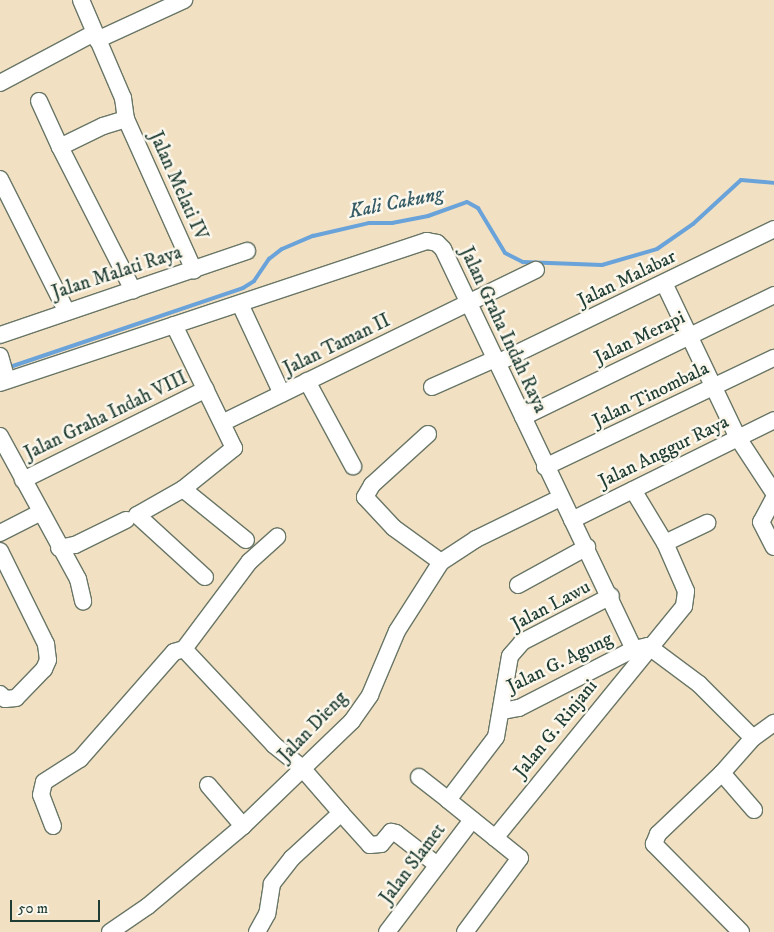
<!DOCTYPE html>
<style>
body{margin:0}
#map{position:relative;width:774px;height:932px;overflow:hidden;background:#f2e0c3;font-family:"IM FELL DW Pica",serif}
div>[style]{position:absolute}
.stream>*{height:4px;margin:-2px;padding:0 2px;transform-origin:2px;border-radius:2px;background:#69a3d9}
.roads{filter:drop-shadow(1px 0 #697666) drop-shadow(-1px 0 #697666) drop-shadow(0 1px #697666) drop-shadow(0 -1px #697666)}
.minor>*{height:16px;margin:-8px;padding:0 8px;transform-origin:8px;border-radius:8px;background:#fff}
span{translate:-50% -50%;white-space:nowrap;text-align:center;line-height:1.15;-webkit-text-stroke:5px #fbf7ec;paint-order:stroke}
.street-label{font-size:19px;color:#1f3d34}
.water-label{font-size:20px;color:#355c66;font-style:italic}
.scale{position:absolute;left:10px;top:900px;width:90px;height:22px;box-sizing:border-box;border:2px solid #1f3d34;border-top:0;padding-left:6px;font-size:15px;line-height:18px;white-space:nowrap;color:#1f3d34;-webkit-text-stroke:4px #fbf7ec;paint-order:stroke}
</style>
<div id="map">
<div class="stream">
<i style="left:7px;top:368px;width:249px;rotate:-18.7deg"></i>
<i style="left:243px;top:288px;width:13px;rotate:-32deg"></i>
<i style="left:254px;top:281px;width:27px;rotate:-56deg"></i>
<i style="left:269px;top:259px;width:16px;rotate:-38deg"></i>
<i style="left:282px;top:249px;width:34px;rotate:-23deg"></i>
<i style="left:313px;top:236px;width:57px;rotate:-13.1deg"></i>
<i style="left:369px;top:223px;width:23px"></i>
<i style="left:392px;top:223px;width:37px;rotate:-11deg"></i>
<i style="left:428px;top:216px;width:41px;rotate:-19.7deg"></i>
<i style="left:467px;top:202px;width:13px;rotate:29deg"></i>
<i style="left:478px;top:208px;width:52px;rotate:59deg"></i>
<i style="left:505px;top:253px;width:20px;rotate:27deg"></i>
<i style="left:523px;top:262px;width:79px;rotate:2.2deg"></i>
<i style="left:602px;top:265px;width:57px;rotate:-16.2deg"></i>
<i style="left:657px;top:249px;width:44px;rotate:-34.8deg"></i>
<i style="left:693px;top:224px;width:65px;rotate:-42.5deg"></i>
<i style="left:741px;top:180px;width:33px;rotate:5deg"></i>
</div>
<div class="roads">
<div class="minor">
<i style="left:81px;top:0;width:107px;rotate:66.8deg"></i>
<i style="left:123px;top:98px;width:21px;rotate:82deg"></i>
<i style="left:126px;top:119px;width:166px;rotate:65.8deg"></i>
<i style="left:97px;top:40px;width:96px;rotate:-24.7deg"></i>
<i style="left:0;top:83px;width:106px;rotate:-28deg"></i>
<i style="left:39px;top:101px;width:51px;rotate:65.5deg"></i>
<i style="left:126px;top:119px;width:24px;rotate:163deg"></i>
<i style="left:103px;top:126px;width:48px;rotate:154deg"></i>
<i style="left:60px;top:147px;width:161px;rotate:63deg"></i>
<i style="left:0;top:179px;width:147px;rotate:63.3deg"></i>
<i style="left:664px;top:283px;width:172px;rotate:64.5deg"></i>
<i style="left:738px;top:438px;width:66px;rotate:56.8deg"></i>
<i style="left:240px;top:304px;width:99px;rotate:65deg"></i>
<i style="left:174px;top:325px;width:137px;rotate:64deg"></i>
<i style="left:234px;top:448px;width:65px;rotate:141.2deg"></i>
<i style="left:183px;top:489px;width:53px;rotate:150.5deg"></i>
<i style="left:137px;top:515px;width:92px;rotate:42.4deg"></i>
<i style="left:0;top:335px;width:261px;rotate:-18.8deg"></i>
<i style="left:0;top:356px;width:25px;rotate:74deg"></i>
<i style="left:497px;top:363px;width:308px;rotate:-25.8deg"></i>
<i style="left:307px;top:381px;width:97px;rotate:61.6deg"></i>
<i style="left:0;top:383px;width:450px;rotate:-18.4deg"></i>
<i style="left:427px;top:241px;width:10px;rotate:11deg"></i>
<i style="left:437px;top:243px;width:8px;rotate:45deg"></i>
<i style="left:443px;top:249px;width:443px;rotate:64.5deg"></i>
<i style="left:634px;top:649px;width:14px;rotate:-12deg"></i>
<i style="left:432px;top:387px;width:69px;rotate:-24deg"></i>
<i style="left:523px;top:417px;width:279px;rotate:-25.9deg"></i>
<i style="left:224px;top:422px;width:347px;rotate:-26deg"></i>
<i style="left:428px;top:434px;width:76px;rotate:137.7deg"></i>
<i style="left:372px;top:485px;width:14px;rotate:120deg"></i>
<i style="left:365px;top:497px;width:42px;rotate:46.9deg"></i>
<i style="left:394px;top:528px;width:58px;rotate:35.9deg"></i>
<i style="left:0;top:436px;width:163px;rotate:61.4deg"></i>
<i style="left:78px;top:579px;width:23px;rotate:77deg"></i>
<i style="left:545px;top:467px;width:254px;rotate:-25.5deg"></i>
<i style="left:23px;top:480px;width:204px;rotate:-26.4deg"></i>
<i style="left:183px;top:489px;width:81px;rotate:39deg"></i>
<i style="left:774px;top:498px;width:27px;rotate:118deg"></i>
<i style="left:761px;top:522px;width:28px;rotate:63deg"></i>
<i style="left:572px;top:520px;width:225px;rotate:-26.3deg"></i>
<i style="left:0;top:533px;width:46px;rotate:-27.1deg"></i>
<i style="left:665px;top:543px;width:47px;rotate:-25.5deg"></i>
<i style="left:59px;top:548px;width:16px;rotate:-11deg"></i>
<i style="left:75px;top:545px;width:57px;rotate:-26.1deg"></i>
<i style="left:0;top:551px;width:104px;rotate:63.7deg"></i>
<i style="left:46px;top:644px;width:16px;rotate:83deg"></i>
<i style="left:48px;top:660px;width:10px;rotate:114deg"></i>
<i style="left:44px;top:669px;width:40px;rotate:134deg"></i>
<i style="left:16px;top:698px;width:11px;rotate:175deg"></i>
<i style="left:5px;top:699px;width:7px;rotate:-135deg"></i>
<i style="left:518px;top:585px;width:79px;rotate:-28.8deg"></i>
<i style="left:648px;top:646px;width:64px;rotate:36.7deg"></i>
<i style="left:699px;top:684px;width:76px;rotate:45deg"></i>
<i style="left:184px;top:649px;width:109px;rotate:-53.2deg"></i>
<i style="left:249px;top:562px;width:38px;rotate:-42deg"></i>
<i style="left:503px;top:711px;width:16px;rotate:-11deg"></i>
<i style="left:519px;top:708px;width:129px;rotate:-27.2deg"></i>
<i style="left:722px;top:773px;width:49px;rotate:49.1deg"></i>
<i style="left:419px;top:777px;width:37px;rotate:38deg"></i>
<i style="left:208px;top:785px;width:54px;rotate:49.5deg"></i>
<i style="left:341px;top:813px;width:43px;rotate:47.8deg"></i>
<i style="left:370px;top:845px;width:11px;rotate:-5deg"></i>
<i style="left:381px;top:844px;width:16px;rotate:-50deg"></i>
<i style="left:391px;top:832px;width:5px;rotate:11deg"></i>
<i style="left:396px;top:833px;width:51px;rotate:37.8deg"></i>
<i style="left:53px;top:826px;width:33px;rotate:-111deg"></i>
<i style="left:41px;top:795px;width:13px;rotate:-77deg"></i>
<i style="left:44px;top:782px;width:43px;rotate:-32.6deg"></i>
<i style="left:80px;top:759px;width:142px;rotate:-48.7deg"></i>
<i style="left:174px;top:652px;width:10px;rotate:-17deg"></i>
<i style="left:184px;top:649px;width:132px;rotate:46.8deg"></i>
<i style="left:274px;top:745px;width:36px;rotate:39deg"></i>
<i style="left:302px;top:768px;width:60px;rotate:49.1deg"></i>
<i style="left:341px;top:813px;width:67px;rotate:137.4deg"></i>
<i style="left:292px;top:858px;width:33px;rotate:128deg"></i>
<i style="left:272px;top:884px;width:30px;rotate:99deg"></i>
<i style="left:267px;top:914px;width:21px;rotate:119deg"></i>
<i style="left:495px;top:838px;width:299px;rotate:-50.8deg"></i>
<i style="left:684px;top:606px;width:15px;rotate:-82deg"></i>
<i style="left:686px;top:591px;width:52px;rotate:-113.6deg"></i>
<i style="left:665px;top:543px;width:62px;rotate:-121.1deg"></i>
<i style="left:110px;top:932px;width:46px;rotate:-34.4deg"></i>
<i style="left:148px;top:906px;width:124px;rotate:-40.1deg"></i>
<i style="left:243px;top:826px;width:151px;rotate:-43.9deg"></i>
<i style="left:352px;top:721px;width:32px;rotate:-55deg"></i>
<i style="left:370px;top:695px;width:69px;rotate:-67.1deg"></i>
<i style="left:397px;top:631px;width:82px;rotate:-57.5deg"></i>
<i style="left:441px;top:562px;width:42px;rotate:-33.3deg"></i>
<i style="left:476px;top:539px;width:93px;rotate:-26deg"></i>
<i style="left:387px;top:932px;width:141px;rotate:-52.8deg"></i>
<i style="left:465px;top:932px;width:92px;rotate:-53.4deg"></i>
<i style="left:520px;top:858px;width:92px;rotate:-141.1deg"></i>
<i style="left:448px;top:800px;width:79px;rotate:-52.7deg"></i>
<i style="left:496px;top:737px;width:82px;rotate:-80.2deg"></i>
<i style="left:510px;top:656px;width:18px;rotate:-49deg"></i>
<i style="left:522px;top:642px;width:100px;rotate:-27.3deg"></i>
<i style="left:741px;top:932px;width:124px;rotate:-134.7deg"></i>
<i style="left:654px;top:844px;width:11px;rotate:-68deg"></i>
<i style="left:658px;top:834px;width:88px;rotate:-43.6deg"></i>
<i style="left:722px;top:773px;width:47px;rotate:-48.5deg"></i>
<i style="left:753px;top:738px;width:26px;rotate:-36deg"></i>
</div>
</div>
<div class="street-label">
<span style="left:178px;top:186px;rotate:66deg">Jalan Melati IV</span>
<span style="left:117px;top:273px;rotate:-18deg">Jalan Malati Raya</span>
<span style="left:627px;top:279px;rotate:-26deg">Jalan Malabar</span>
<span style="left:503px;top:330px;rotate:65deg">Jalan Graha Indah Raya</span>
<span style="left:640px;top:338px;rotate:-26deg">Jalan Merapi</span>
<span style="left:337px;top:345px;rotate:-26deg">Jalan Taman II</span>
<span style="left:651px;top:395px;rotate:-26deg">Jalan Tinombala</span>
<span style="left:106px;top:416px;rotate:-26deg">Jalan Graha Indah VIII</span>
<span style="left:664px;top:452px;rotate:-26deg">Jalan Anggur Raya</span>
<span style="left:551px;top:606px;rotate:-28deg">Jalan Lawu</span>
<span style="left:560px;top:663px;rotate:-26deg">Jalan G. Agung</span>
<span style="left:313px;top:727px;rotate:-46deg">Jalan Dieng</span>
<span style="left:556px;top:729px;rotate:-51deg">Jalan G. Rinjani</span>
<span style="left:413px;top:864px;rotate:-53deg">Jalan Slamet</span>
</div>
<div class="water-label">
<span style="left:396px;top:203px;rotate:-11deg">Kali Cakung</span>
</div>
<div class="scale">50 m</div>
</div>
